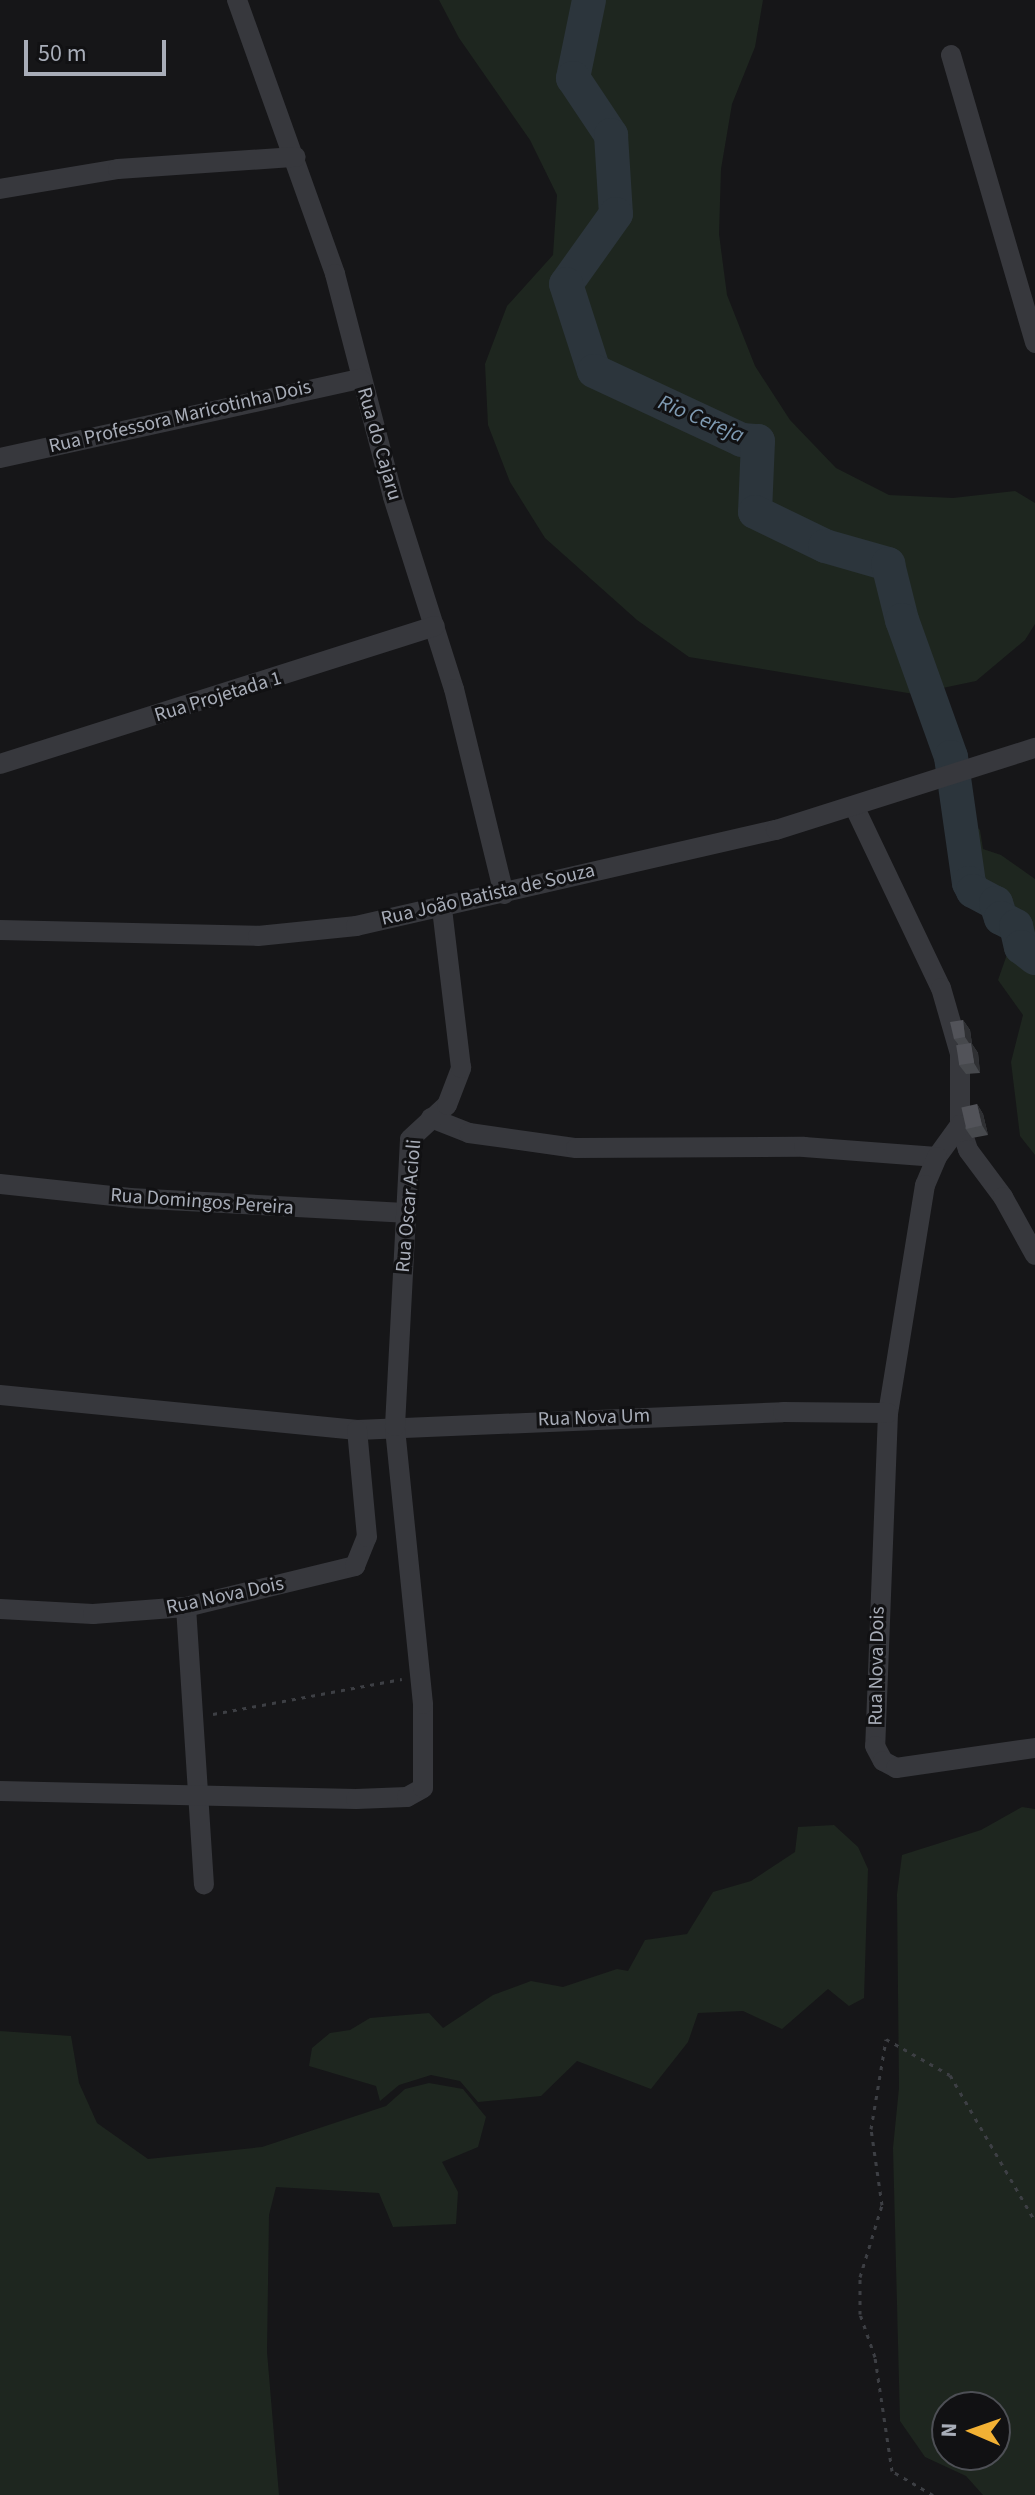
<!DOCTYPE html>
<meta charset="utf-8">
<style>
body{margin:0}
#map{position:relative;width:1035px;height:2495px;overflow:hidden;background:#161618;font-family:"Source Sans 3",sans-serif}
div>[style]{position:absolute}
.green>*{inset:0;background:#1e261f}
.river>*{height:34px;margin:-17px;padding:0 17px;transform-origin:17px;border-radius:17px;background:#2c353c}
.path>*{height:3px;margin-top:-1.5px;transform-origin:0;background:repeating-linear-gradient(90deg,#3d3f44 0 4px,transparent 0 10px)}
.minor>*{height:20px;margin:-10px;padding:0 10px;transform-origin:10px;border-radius:10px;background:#37383d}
.wall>*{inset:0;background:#47494d}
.shaded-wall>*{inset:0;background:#2f3033}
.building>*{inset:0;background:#525359;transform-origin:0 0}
span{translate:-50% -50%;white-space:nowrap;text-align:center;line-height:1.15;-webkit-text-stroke:6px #111113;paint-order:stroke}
.street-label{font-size:20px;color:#a8adb8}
.water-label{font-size:22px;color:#7f9bb3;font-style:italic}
.north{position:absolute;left:931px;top:2391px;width:80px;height:80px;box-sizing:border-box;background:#111113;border:2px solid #4d4f55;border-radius:50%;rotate:272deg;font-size:22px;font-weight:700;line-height:32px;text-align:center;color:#a8adb8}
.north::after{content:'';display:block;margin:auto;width:28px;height:36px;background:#f2b134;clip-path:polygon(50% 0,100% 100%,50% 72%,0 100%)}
.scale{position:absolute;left:24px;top:40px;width:142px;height:36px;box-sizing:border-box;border:4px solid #a8adb8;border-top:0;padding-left:10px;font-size:24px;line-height:28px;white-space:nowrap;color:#a8adb8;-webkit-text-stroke:6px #111113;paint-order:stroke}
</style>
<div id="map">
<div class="green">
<i style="clip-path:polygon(439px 0,763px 0,755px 47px,732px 104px,721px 169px,719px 234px,727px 295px,755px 366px,790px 420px,836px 468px,889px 495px,953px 498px,1015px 491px,1035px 503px,1035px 624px,1025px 640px,976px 681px,914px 694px,689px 657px,637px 620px,545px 538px,510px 482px,488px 425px,485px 364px,507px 306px,553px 255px,557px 195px,530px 140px,459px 38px)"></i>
<i style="clip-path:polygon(965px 817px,980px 830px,983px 849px,1001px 855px,1035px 879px,1035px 1155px,1020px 1136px,1011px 1062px,1023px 1015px,998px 980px,1011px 943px,993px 912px,962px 887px,958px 830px)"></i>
<i style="clip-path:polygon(evenodd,1022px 1807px,1035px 1809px,1035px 2495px,983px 2495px,966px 2476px,925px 2457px,900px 2421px,893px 2148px,899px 2088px,897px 1894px,902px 1855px,981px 1830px,1022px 1807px,947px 2407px,995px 2407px,995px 2455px,947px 2455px,947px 2407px)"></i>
<i style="clip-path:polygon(834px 1825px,858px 1847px,868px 1869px,864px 1998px,849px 2006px,828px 1989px,782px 2029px,743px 2011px,698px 2013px,688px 2042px,651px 2089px,577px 2061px,541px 2096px,478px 2102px,460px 2081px,431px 2075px,399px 2085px,380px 2101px,376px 2086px,309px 2066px,312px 2048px,330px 2033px,350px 2030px,370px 2018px,429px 2013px,443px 2028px,493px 1995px,531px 1981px,563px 1987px,617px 1969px,628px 1971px,645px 1940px,687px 1934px,713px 1892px,751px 1881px,795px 1852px,798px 1827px)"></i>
<i style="clip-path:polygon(0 2031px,71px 2036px,79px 2083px,97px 2123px,148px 2159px,262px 2147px,386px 2106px,405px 2089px,429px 2083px,463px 2089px,486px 2117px,478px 2147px,442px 2162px,458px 2192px,456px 2224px,393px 2227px,379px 2193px,276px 2187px,269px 2215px,267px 2352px,279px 2495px,0 2495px)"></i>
</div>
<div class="river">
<i style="left:589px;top:0;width:80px;rotate:101.6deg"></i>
<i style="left:573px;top:78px;width:69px;rotate:56.3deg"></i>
<i style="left:611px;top:135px;width:79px;rotate:86.4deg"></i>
<i style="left:616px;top:214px;width:86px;rotate:125.5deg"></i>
<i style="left:566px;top:284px;width:91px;rotate:72.2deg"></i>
<i style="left:594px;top:371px;width:163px;rotate:25deg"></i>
<i style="left:742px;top:440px;width:16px;rotate:4deg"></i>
<i style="left:758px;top:441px;width:71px;rotate:92.4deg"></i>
<i style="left:755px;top:512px;width:78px;rotate:25.9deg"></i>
<i style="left:825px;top:546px;width:66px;rotate:15.9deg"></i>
<i style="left:888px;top:564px;width:58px;rotate:76deg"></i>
<i style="left:902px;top:620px;width:145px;rotate:70.3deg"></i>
<i style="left:951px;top:757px;width:127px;rotate:81.9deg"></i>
<i style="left:969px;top:883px;width:9px;rotate:63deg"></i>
<i style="left:973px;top:891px;width:26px;rotate:28deg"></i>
<i style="left:996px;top:903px;width:16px;rotate:72deg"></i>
<i style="left:1001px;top:918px;width:17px;rotate:28deg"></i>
<i style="left:1016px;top:926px;width:22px;rotate:77deg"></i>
<i style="left:1021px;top:947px;width:18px;rotate:38deg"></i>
</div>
<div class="path">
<i style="left:213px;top:1714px;width:192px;rotate:-10.5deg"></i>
<i style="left:933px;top:2495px;width:48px;rotate:-149.7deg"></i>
<i style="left:892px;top:2471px;width:115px;rotate:-98.5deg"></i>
<i style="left:875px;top:2357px;width:46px;rotate:-109.2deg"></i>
<i style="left:860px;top:2314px;width:37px;rotate:-90deg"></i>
<i style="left:860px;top:2277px;width:75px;rotate:-73deg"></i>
<i style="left:882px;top:2205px;width:77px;rotate:-98.2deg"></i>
<i style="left:871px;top:2129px;width:91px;rotate:-80.5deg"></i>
<i style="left:886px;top:2039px;width:73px;rotate:29.4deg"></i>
<i style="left:950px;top:2075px;width:169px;rotate:59.8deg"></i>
</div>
<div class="minor">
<i style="left:237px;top:0;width:291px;rotate:70.3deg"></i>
<i style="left:335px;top:274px;width:230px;rotate:75.4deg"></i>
<i style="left:393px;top:497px;width:201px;rotate:72.4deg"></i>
<i style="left:454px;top:689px;width:211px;rotate:76.3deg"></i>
<i style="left:951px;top:55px;width:300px;rotate:73.7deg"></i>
<i style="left:0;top:189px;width:120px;rotate:-9.6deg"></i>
<i style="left:118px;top:169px;width:178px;rotate:-3.9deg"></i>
<i style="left:0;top:458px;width:369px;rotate:-12.4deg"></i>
<i style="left:0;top:764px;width:456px;rotate:-17.6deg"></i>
<i style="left:854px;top:806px;width:202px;rotate:64.5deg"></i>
<i style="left:941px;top:988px;width:69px;rotate:73.9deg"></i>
<i style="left:960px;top:1054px;width:71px;rotate:90deg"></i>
<i style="left:960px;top:1125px;width:26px;rotate:72deg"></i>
<i style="left:968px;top:1150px;width:59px;rotate:53.3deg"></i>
<i style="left:1003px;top:1197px;width:66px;rotate:61.1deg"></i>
<i style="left:0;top:930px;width:258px;rotate:1.3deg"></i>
<i style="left:258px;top:936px;width:99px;rotate:-5.8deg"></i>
<i style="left:356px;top:926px;width:431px;rotate:-12.9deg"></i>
<i style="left:776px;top:830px;width:272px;rotate:-17.6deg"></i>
<i style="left:431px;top:1118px;width:41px;rotate:21.5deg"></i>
<i style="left:469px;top:1133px;width:108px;rotate:8deg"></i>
<i style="left:576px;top:1148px;width:228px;rotate:-0.3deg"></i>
<i style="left:804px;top:1147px;width:133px;rotate:4.3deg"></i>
<i style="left:960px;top:1125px;width:39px;rotate:126deg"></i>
<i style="left:937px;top:1157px;width:30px;rotate:113deg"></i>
<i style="left:925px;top:1185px;width:231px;rotate:99.2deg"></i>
<i style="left:888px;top:1413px;width:333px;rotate:92.2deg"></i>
<i style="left:875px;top:1746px;width:17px;rotate:62deg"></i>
<i style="left:883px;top:1761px;width:15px;rotate:28deg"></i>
<i style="left:896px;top:1768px;width:140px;rotate:-8.2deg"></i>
<i style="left:0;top:1184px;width:131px;rotate:6.1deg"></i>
<i style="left:130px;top:1198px;width:275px;rotate:3.1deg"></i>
<i style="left:0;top:1395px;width:359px;rotate:5.6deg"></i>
<i style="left:357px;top:1430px;width:426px;rotate:-2.4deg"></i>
<i style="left:783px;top:1412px;width:105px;rotate:0.5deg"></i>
<i style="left:186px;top:1607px;width:278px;rotate:86.3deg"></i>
<i style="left:0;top:1609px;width:93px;rotate:3.1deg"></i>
<i style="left:93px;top:1614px;width:93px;rotate:-4.3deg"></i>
<i style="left:186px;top:1607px;width:174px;rotate:-13.6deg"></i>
<i style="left:355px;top:1566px;width:31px;rotate:-68deg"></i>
<i style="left:367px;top:1537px;width:107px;rotate:-95.3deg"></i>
<i style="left:0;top:1791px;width:356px;rotate:1.3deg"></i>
<i style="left:356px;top:1799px;width:51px;rotate:-2.2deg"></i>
<i style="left:407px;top:1797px;width:18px;rotate:-29deg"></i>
<i style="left:423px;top:1788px;width:84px;rotate:-90deg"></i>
<i style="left:423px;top:1704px;width:279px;rotate:-95.8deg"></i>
<i style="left:395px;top:1426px;width:287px;rotate:-87deg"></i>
<i style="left:410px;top:1139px;width:50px;rotate:-42.6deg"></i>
<i style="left:447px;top:1105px;width:40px;rotate:-69deg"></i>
<i style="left:461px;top:1068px;width:160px;rotate:-96.8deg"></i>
</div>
<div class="wall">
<i style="clip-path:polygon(963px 1020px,970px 1030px,972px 1044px,978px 1053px,980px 1073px,966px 1074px,959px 1065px,958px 1044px,954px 1039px)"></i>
<i style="clip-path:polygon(977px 1104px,983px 1114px,988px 1135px,972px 1138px,965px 1128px)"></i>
</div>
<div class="shaded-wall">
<i style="clip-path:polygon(963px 1020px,970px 1030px,972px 1044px,978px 1053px,980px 1073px,974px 1063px,971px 1046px,965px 1037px)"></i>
<i style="clip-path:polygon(977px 1104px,983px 1114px,988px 1135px,982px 1125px)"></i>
</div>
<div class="building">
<i style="clip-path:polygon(963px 1020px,965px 1037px,954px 1039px,950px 1022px)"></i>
<i style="left:971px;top:1043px;width:20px;height:15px;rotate:81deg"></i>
<i style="left:977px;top:1104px;width:22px;height:16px;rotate:77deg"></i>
</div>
<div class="street-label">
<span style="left:180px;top:417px;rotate:-13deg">Rua Professora Maricotinha Dois</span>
<span style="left:379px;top:444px;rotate:74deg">Rua do Cajaru</span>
<span style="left:218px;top:697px;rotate:-17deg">Rua Projetada 1</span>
<span style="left:488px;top:895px;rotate:-13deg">Rua João Batista de Souza</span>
<span style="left:202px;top:1202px;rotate:4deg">Rua Domingos Pereira</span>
<span style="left:409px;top:1206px;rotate:-85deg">Rua Oscar Acioli</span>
<span style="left:594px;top:1418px;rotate:-2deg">Rua Nova Um</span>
<span style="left:225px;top:1596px;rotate:-12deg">Rua Nova Dois</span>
<span style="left:877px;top:1666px;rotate:-89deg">Rua Nova Dois</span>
</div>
<div class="water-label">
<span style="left:701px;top:419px;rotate:23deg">Rio Cereja</span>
</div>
<div class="north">N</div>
<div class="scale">50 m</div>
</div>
